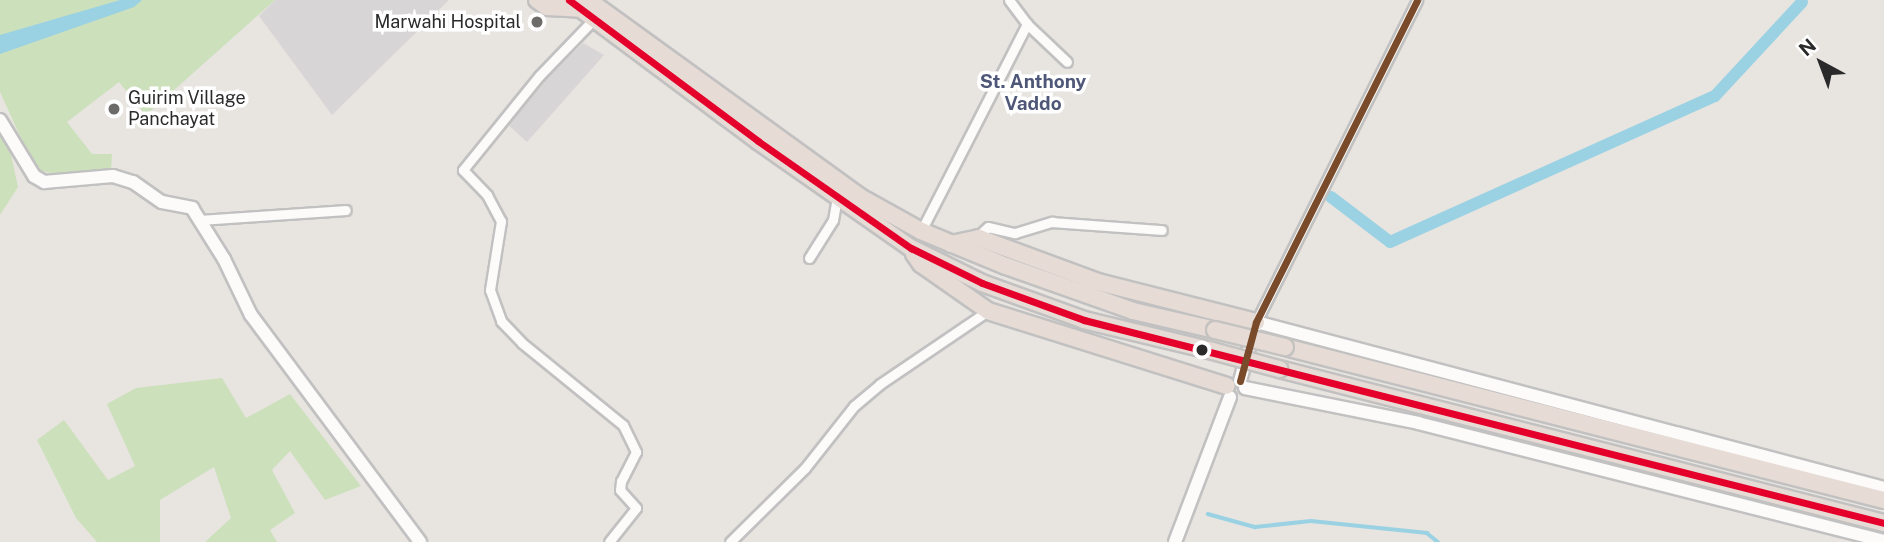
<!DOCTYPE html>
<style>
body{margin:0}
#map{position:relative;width:1884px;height:542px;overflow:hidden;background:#e8e4e0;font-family:"Public Sans",sans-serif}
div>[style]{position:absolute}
.industrial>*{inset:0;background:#d8d5d7}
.green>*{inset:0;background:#cce0bc}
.water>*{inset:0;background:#9ad2e4}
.stream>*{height:3.5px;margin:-1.75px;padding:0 1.75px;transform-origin:1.75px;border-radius:1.75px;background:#9ad2e4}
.canal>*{height:12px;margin:-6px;padding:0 6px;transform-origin:6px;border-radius:6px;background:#9ad2e4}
.roads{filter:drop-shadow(2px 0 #c2c1c1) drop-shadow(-2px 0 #c2c1c1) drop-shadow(0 2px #c2c1c1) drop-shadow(0 -2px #c2c1c1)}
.street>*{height:9px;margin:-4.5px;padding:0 4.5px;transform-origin:4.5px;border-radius:4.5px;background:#fcfbfa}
.secondary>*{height:12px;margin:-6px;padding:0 6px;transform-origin:6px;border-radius:6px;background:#fcfbfa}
.highway>*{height:16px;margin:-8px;padding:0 8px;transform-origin:8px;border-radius:8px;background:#e7dcd5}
.bridges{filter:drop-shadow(2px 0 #c4c3c1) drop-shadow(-2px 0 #c4c3c1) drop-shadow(0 2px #c4c3c1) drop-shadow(0 -2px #c4c3c1)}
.highway-bridge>*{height:16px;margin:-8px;padding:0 8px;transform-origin:8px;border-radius:8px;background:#e7dcd5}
.bus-1>*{height:7px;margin:-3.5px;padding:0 3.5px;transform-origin:3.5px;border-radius:3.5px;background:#e4002b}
.bus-2>*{height:7px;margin:-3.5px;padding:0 3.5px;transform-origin:3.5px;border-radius:3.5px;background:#7a4b2a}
.dots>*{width:19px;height:19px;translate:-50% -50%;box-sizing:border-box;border:4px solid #fff;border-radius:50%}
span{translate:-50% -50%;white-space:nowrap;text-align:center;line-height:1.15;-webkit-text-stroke:7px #fff;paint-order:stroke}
.poi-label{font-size:18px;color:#2a2a2a}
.right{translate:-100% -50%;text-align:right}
.left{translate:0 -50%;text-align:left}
.neighbourhood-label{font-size:19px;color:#4e5777;font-weight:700}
.north{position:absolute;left:1786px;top:28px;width:70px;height:70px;-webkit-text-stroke:5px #fff;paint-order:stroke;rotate:319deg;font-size:19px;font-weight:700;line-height:28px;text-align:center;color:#2a2a2a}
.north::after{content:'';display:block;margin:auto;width:24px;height:32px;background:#2a2a2a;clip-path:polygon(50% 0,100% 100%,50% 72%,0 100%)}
</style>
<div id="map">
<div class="industrial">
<i style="clip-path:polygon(275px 0,449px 0,332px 115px,259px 16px)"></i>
<i style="clip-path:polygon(583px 43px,604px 55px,527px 142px,504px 121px)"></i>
</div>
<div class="green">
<i style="clip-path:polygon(0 0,275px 0,146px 115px,119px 82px,67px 122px,92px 154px,112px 154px,111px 170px,68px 176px,41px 171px,30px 158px,0 92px)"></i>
<i style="clip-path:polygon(0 127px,8px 141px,18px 187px,0 215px)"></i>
<i style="clip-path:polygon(222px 378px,246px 418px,290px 394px,361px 486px,325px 500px,290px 451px,272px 470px,295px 513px,270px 530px,277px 542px,205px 542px,231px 518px,214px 467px,160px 500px,160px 542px,97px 542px,76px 518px,37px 440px,64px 420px,108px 480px,135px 466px,107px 404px,136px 388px)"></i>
</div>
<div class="water">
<i style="clip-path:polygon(120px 0,142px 0,134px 7px,0 54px,0 35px)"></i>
</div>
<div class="stream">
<i style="left:1208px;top:514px;width:49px;rotate:15.5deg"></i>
<i style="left:1255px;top:527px;width:56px;rotate:-6.1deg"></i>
<i style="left:1311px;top:521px;width:117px;rotate:5.9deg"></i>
<i style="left:1427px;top:533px;width:14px;rotate:39deg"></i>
</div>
<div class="canal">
<i style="left:1331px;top:197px;width:74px;rotate:37.3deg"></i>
<i style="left:1390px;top:242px;width:356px;rotate:-24.2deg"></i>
<i style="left:1715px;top:96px;width:128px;rotate:-47.2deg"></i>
</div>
<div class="roads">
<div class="street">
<i style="left:1009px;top:0;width:30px;rotate:53deg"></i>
<i style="left:594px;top:19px;width:79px;rotate:134deg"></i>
<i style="left:539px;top:76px;width:121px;rotate:129deg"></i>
<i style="left:463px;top:170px;width:35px;rotate:46deg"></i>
<i style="left:487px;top:195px;width:30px;rotate:62deg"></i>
<i style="left:501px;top:221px;width:70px;rotate:99.1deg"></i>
<i style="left:490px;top:290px;width:33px;rotate:70deg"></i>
<i style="left:501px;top:321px;width:30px;rotate:46deg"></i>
<i style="left:522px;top:343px;width:130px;rotate:39.1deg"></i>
<i style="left:623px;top:425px;width:30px;rotate:64deg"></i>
<i style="left:636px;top:452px;width:33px;rotate:117deg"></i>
<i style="left:621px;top:481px;width:9px;rotate:96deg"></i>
<i style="left:620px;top:490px;width:24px;rotate:48deg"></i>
<i style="left:636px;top:508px;width:43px;rotate:128.5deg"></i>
<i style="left:200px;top:220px;width:146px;rotate:-3.9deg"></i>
<i style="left:921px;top:231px;width:233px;rotate:-62.9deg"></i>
<i style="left:1027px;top:24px;width:55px;rotate:43.5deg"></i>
<i style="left:976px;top:238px;width:16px;rotate:-43deg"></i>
<i style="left:988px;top:227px;width:28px;rotate:13deg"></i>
<i style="left:1015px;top:233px;width:39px;rotate:-17deg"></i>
<i style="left:1052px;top:222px;width:110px;rotate:4.2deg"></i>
<i style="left:809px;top:258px;width:45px;rotate:-57.7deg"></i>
<i style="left:833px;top:220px;width:23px;rotate:-80deg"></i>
<i style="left:1256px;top:322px;width:360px;rotate:-63.4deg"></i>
<i style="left:730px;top:542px;width:105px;rotate:-44.6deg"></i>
<i style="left:805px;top:468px;width:79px;rotate:-51.7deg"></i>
<i style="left:854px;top:406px;width:34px;rotate:-40deg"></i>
<i style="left:880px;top:384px;width:130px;rotate:-34.1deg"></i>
</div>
<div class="secondary">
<i style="left:0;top:120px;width:66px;rotate:58.7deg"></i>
<i style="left:34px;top:176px;width:12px;rotate:31deg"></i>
<i style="left:44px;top:182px;width:69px;rotate:-5deg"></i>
<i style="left:113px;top:176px;width:21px;rotate:17deg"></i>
<i style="left:133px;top:182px;width:35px;rotate:35deg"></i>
<i style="left:162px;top:202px;width:31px;rotate:11deg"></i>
<i style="left:192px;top:208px;width:60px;rotate:57.9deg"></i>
<i style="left:224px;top:259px;width:62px;rotate:64.3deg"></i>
<i style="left:251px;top:315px;width:283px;rotate:53.3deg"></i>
<i style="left:1240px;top:381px;width:61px;rotate:-74.8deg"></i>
<i style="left:1256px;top:322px;width:650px;rotate:14.81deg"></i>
<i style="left:1245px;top:388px;width:177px;rotate:11.4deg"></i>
<i style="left:1418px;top:423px;width:481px;rotate:14.2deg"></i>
<i style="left:1175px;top:542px;width:155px;rotate:-69.2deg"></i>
</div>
<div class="highway">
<i style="left:537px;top:0;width:12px;rotate:35deg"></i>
<i style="left:547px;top:7px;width:34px;rotate:3deg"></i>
<i style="left:569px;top:0;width:236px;rotate:36.7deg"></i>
<i style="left:758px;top:141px;width:187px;rotate:35deg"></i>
<i style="left:911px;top:248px;width:79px;rotate:26.2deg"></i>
<i style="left:982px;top:283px;width:109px;rotate:19.9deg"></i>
<i style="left:1084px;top:320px;width:129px;rotate:13.5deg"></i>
<i style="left:588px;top:0;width:336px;rotate:35.9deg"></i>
<i style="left:860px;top:197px;width:70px;rotate:29.1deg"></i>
<i style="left:921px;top:231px;width:92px;rotate:22.4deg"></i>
<i style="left:1006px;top:266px;width:135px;rotate:19.5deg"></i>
<i style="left:1133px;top:311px;width:84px;rotate:13deg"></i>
<i style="left:951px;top:244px;width:29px;rotate:-12deg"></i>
<i style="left:979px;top:238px;width:127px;rotate:20.3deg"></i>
<i style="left:1098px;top:282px;width:163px;rotate:14.2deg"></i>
<i style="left:914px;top:254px;width:12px;rotate:55deg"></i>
<i style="left:921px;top:264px;width:82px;rotate:35deg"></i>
<i style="left:988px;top:311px;width:250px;rotate:17.4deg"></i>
<i style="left:1285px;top:347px;width:618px;rotate:14.33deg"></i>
<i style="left:1279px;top:369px;width:624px;rotate:14.28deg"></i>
</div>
</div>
<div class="bridges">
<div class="highway-bridge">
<i style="left:1215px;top:330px;width:72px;rotate:13.7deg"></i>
<i style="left:1209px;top:350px;width:73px;rotate:15.2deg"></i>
</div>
</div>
<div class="bus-1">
<i style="left:569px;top:0;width:236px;rotate:36.7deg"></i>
<i style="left:758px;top:141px;width:187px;rotate:35deg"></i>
<i style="left:911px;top:248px;width:79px;rotate:26.2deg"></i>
<i style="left:982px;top:283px;width:109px;rotate:19.9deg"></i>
<i style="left:1084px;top:320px;width:825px;rotate:14.24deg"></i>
</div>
<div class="bus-2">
<i style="left:1240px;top:381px;width:61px;rotate:-74.8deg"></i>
<i style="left:1256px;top:322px;width:360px;rotate:-63.4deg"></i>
</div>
<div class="dots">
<i style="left:537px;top:22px;background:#6c6b6a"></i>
<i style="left:114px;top:109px;background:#6c6b6a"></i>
<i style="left:1202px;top:350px;background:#2a2a2a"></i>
</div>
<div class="poi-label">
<span class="right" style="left:521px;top:22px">Marwahi Hospital</span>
<span class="left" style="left:128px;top:109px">Guirim Village<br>Panchayat</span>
</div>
<div class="neighbourhood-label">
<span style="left:1033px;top:93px">St. Anthony<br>Vaddo</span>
</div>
<div class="north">N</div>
</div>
